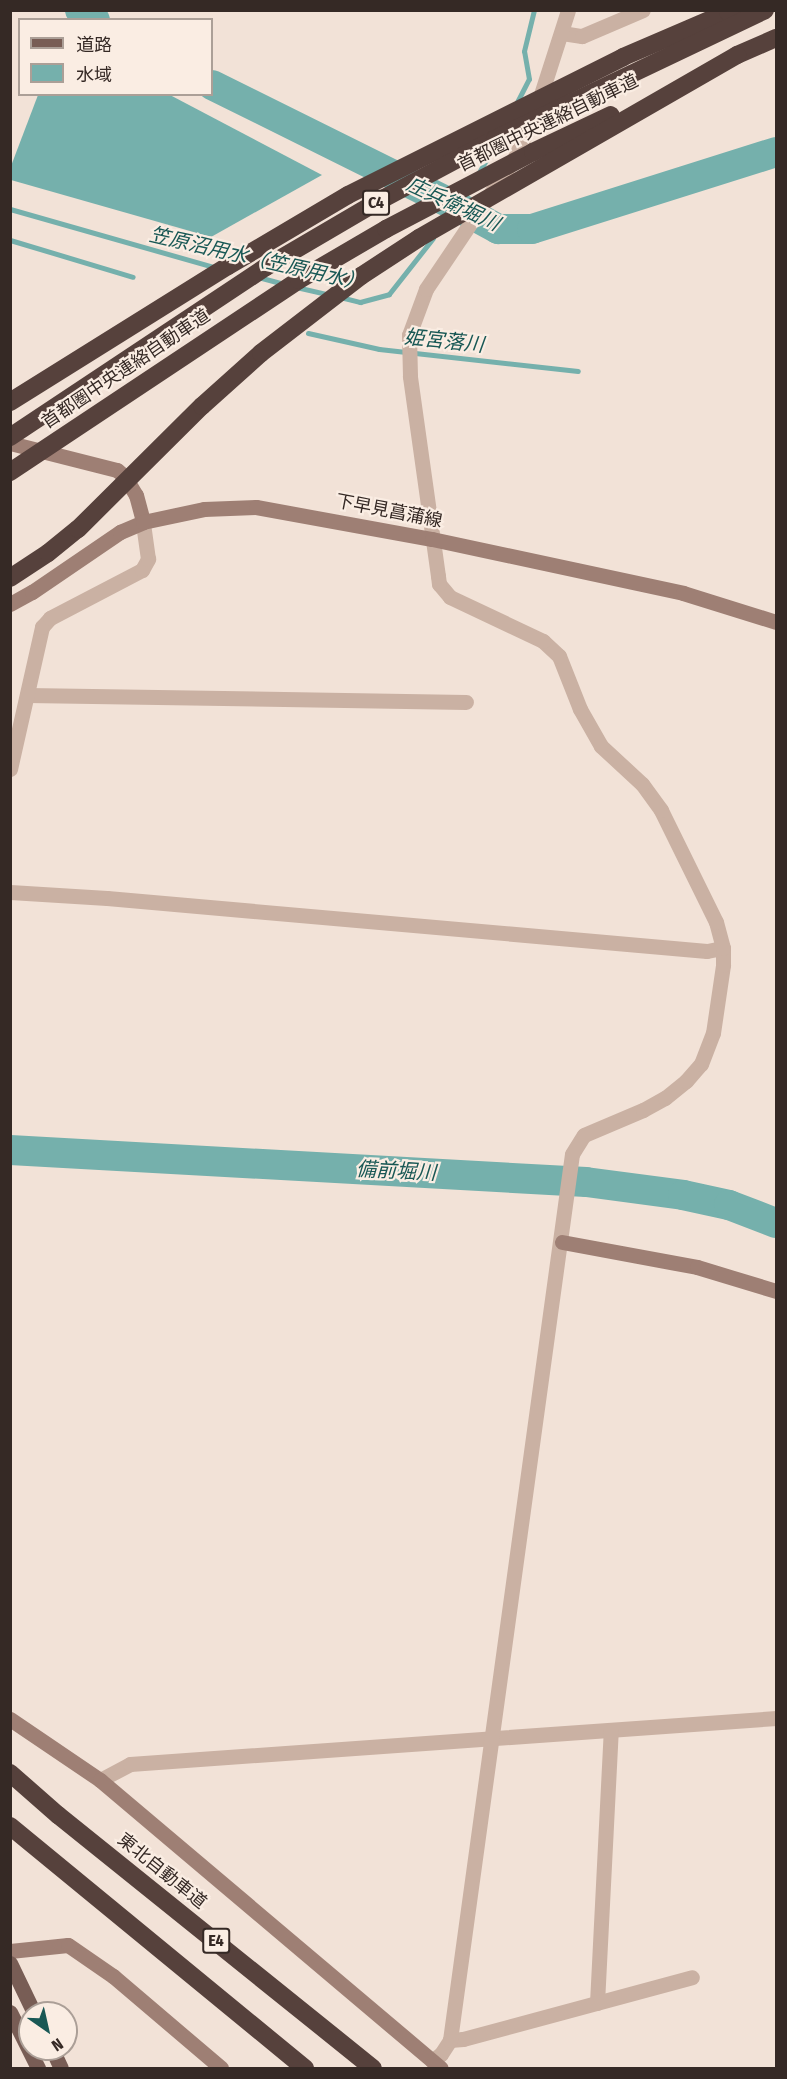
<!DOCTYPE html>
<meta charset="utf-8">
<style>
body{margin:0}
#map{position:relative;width:787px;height:2079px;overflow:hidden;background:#f2e2d7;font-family:"Fira Sans Condensed","Noto Sans JP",sans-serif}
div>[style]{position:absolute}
.water>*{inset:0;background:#75b0ac}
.stream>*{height:5px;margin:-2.5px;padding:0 2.5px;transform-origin:2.5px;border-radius:2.5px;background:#75b0ac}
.river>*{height:30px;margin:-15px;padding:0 15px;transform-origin:15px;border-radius:15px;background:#75b0ac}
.street>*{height:15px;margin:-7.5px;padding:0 7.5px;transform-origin:7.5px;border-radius:7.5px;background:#cab1a3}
.secondary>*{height:15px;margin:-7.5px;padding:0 7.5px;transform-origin:7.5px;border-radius:7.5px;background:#9e7f74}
.primary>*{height:15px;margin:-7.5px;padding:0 7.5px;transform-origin:7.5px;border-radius:7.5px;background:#785d55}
.highway>*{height:18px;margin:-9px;padding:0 9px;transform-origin:9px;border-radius:9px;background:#56413c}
.highway-bridge>*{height:18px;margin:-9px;padding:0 9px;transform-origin:9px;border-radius:9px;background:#56413c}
span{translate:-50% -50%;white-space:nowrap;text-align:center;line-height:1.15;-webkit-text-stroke:4.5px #faede3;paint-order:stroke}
.shield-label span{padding:2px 4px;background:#faede3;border:2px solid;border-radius:4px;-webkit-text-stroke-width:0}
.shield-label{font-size:16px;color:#352925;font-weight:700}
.street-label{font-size:18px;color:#352925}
.water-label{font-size:20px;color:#195855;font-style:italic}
.frame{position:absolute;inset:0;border:12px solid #352925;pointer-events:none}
.legend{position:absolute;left:18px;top:18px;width:195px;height:78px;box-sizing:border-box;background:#faede3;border:2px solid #ab9f97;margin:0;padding:8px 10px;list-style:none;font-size:18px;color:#352925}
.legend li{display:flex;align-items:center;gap:12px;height:30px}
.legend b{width:30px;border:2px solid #ab9f97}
.north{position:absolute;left:18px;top:2001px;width:60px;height:60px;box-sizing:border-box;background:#faede3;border:2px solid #ab9f97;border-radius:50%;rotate:146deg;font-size:16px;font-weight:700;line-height:24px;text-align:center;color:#352925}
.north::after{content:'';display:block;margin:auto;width:21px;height:27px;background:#195855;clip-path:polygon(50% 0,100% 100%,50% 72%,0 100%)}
</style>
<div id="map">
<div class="water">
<i style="clip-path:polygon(170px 95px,322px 175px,211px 237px,11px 180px,11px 166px,38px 95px)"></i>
</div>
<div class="stream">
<i style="left:515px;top:106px;width:30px;rotate:-63deg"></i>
<i style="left:529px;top:79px;width:28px;rotate:-100deg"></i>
<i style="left:524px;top:51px;width:42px;rotate:-76.3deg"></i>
<i style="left:478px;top:174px;width:32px;rotate:-60deg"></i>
<i style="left:10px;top:209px;width:215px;rotate:15.9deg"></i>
<i style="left:10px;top:240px;width:128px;rotate:16.7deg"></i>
<i style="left:258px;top:277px;width:27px;rotate:15deg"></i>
<i style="left:296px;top:287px;width:35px;rotate:13deg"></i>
<i style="left:340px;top:297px;width:21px;rotate:14deg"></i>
<i style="left:360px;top:302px;width:30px;rotate:-15deg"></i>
<i style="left:389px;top:294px;width:71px;rotate:-51.8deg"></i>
<i style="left:308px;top:333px;width:73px;rotate:12.7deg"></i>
<i style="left:379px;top:349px;width:200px;rotate:6.3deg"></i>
</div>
<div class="river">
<i style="left:80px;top:10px;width:18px;rotate:34deg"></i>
<i style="left:212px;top:85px;width:275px;rotate:26.4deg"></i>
<i style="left:458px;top:207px;width:46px;rotate:28.8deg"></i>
<i style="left:498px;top:229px;width:34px"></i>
<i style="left:532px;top:229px;width:256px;rotate:-17.5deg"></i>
<i style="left:10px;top:1150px;width:577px;rotate:3.18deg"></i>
<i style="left:586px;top:1182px;width:98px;rotate:7.6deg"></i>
<i style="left:683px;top:1195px;width:47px;rotate:12.3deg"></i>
<i style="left:729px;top:1205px;width:50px;rotate:21deg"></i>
</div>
<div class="street">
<i style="left:562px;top:33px;width:20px;rotate:9deg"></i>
<i style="left:582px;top:36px;width:66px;rotate:-23.1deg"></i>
<i style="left:27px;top:695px;width:439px;rotate:0.9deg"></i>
<i style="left:10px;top:769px;width:146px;rotate:-77.3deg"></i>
<i style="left:42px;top:627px;width:12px;rotate:-48deg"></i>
<i style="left:50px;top:618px;width:104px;rotate:-27.6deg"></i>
<i style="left:142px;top:570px;width:13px;rotate:-61deg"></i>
<i style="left:148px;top:559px;width:37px;rotate:-98deg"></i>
<i style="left:10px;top:892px;width:97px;rotate:3.5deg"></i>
<i style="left:107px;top:898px;width:602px;rotate:5.05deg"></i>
<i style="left:707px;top:951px;width:16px;rotate:-11deg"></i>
<i style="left:100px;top:1780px;width:34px;rotate:-28deg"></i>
<i style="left:130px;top:1764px;width:648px;rotate:-4.07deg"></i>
<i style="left:597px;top:2003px;width:272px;rotate:-87.1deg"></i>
<i style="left:450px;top:2040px;width:13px;rotate:-4deg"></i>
<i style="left:463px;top:2039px;width:237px;rotate:-15.1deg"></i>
<i style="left:432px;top:2061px;width:11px;rotate:-38deg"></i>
<i style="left:441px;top:2054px;width:17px;rotate:-57deg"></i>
<i style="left:450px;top:2040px;width:894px;rotate:-82.16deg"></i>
<i style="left:572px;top:1154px;width:22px;rotate:-58deg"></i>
<i style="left:584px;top:1135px;width:64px;rotate:-23deg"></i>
<i style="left:643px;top:1110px;width:25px;rotate:-29deg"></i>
<i style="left:665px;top:1098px;width:27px;rotate:-39deg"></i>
<i style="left:686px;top:1081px;width:23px;rotate:-49deg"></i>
<i style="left:701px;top:1064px;width:33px;rotate:-69deg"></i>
<i style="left:713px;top:1033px;width:69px;rotate:-81.6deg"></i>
<i style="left:723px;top:965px;width:17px;rotate:-90deg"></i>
<i style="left:723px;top:948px;width:27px;rotate:-105deg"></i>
<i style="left:716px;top:922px;width:125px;rotate:-116.2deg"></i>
<i style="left:661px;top:810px;width:32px;rotate:-126deg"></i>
<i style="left:642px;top:784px;width:56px;rotate:-137.2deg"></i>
<i style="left:601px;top:746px;width:43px;rotate:-119.6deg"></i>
<i style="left:580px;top:709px;width:57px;rotate:-111.6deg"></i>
<i style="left:559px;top:656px;width:22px;rotate:-137deg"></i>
<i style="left:543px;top:641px;width:103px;rotate:-154.7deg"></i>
<i style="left:450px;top:597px;width:17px;rotate:-130deg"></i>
<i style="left:439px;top:584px;width:8px;rotate:-97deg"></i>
<i style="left:438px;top:576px;width:202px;rotate:-98deg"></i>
<i style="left:410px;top:376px;width:41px;rotate:-91.4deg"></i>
<i style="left:409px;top:335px;width:49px;rotate:-69.7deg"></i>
<i style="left:426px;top:289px;width:159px;rotate:-56deg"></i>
<i style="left:515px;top:157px;width:48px;rotate:-65.6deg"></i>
<i style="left:535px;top:113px;width:108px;rotate:-72.2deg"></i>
</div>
<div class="secondary">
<i style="left:10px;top:443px;width:110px;rotate:14.2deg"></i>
<i style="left:117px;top:470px;width:11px;rotate:41deg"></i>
<i style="left:125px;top:477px;width:21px;rotate:59deg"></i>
<i style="left:136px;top:495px;width:28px;rotate:75deg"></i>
<i style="left:10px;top:604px;width:25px;rotate:-29deg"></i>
<i style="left:32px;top:592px;width:107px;rotate:-34.3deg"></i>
<i style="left:120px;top:532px;width:25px;rotate:-23deg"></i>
<i style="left:143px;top:522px;width:62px;rotate:-12deg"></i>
<i style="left:204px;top:509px;width:52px;rotate:-2.2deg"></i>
<i style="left:256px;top:507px;width:179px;rotate:10.3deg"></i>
<i style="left:432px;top:539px;width:257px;rotate:12.1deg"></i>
<i style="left:683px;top:593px;width:97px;rotate:17.3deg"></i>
<i style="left:562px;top:1242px;width:137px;rotate:10.5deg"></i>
<i style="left:697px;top:1267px;width:83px;rotate:16.9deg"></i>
<i style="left:10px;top:1719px;width:109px;rotate:34.1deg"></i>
<i style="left:100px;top:1780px;width:446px;rotate:40.2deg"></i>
<i style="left:10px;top:1951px;width:58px;rotate:-5.9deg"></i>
<i style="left:68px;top:1945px;width:55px;rotate:34.6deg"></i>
<i style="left:113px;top:1976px;width:142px;rotate:40.4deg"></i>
</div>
<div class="primary">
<i style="left:10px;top:1963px;width:55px;rotate:64.4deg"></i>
<i style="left:10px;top:2012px;width:63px;rotate:63.4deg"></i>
<i style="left:52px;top:2049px;width:21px;rotate:65deg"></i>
</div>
<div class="highway">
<i style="left:737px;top:55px;width:43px;rotate:-23.6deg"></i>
<i style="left:10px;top:402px;width:257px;rotate:-32deg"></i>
<i style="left:228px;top:266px;width:139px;rotate:-30.6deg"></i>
<i style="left:10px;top:1773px;width:64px;rotate:41.2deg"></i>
<i style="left:58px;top:1815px;width:404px;rotate:38.8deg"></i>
<i style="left:10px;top:1826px;width:382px;rotate:39.4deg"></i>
</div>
<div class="highway-bridge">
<i style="left:348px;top:195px;width:308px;rotate:-26.6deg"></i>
<i style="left:623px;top:57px;width:114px;rotate:-23.2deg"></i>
<i style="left:728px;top:12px;width:10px;rotate:-11deg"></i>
<i style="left:10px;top:437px;width:307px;rotate:-33.6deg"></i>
<i style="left:266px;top:267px;width:126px;rotate:-30.4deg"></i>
<i style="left:375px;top:203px;width:136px;rotate:-28.1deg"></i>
<i style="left:495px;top:139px;width:299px;rotate:-25.5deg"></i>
<i style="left:10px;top:472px;width:347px;rotate:-33.6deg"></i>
<i style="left:299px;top:280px;width:101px;rotate:-30.4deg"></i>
<i style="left:386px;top:229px;width:166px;rotate:-27.6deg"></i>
<i style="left:533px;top:152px;width:86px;rotate:-25.4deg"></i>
<i style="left:10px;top:578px;width:45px;rotate:-33.3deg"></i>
<i style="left:48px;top:553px;width:38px;rotate:-39deg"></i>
<i style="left:78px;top:529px;width:175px;rotate:-44.8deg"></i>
<i style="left:202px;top:406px;width:79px;rotate:-41.9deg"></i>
<i style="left:261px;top:353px;width:126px;rotate:-37.6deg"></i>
<i style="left:361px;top:276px;width:69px;rotate:-33.2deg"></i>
<i style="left:419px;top:238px;width:367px;rotate:-29.9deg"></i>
</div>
<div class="shield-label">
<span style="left:376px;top:203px">C4</span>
<span style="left:216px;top:1941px">E4</span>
</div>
<div class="street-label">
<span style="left:548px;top:123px;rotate:-26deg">首都圏中央連絡自動車道</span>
<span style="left:126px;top:369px;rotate:-34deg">首都圏中央連絡自動車道</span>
<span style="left:389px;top:511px;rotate:11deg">下早見菖蒲線</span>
<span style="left:162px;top:1871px;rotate:39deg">東北自動車道</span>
</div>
<div class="water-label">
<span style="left:453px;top:204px;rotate:25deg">庄兵衛堀川</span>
<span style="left:257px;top:259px;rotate:13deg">笠原沼用水（笠原用水）</span>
<span style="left:444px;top:341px;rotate:6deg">姫宮落川</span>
<span style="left:396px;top:1171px;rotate:3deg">備前堀川</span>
</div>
<div class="frame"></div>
<ul class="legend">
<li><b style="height:8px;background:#785d55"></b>道路</li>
<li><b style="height:16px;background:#75b0ac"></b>水域</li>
</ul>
<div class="north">N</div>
</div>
